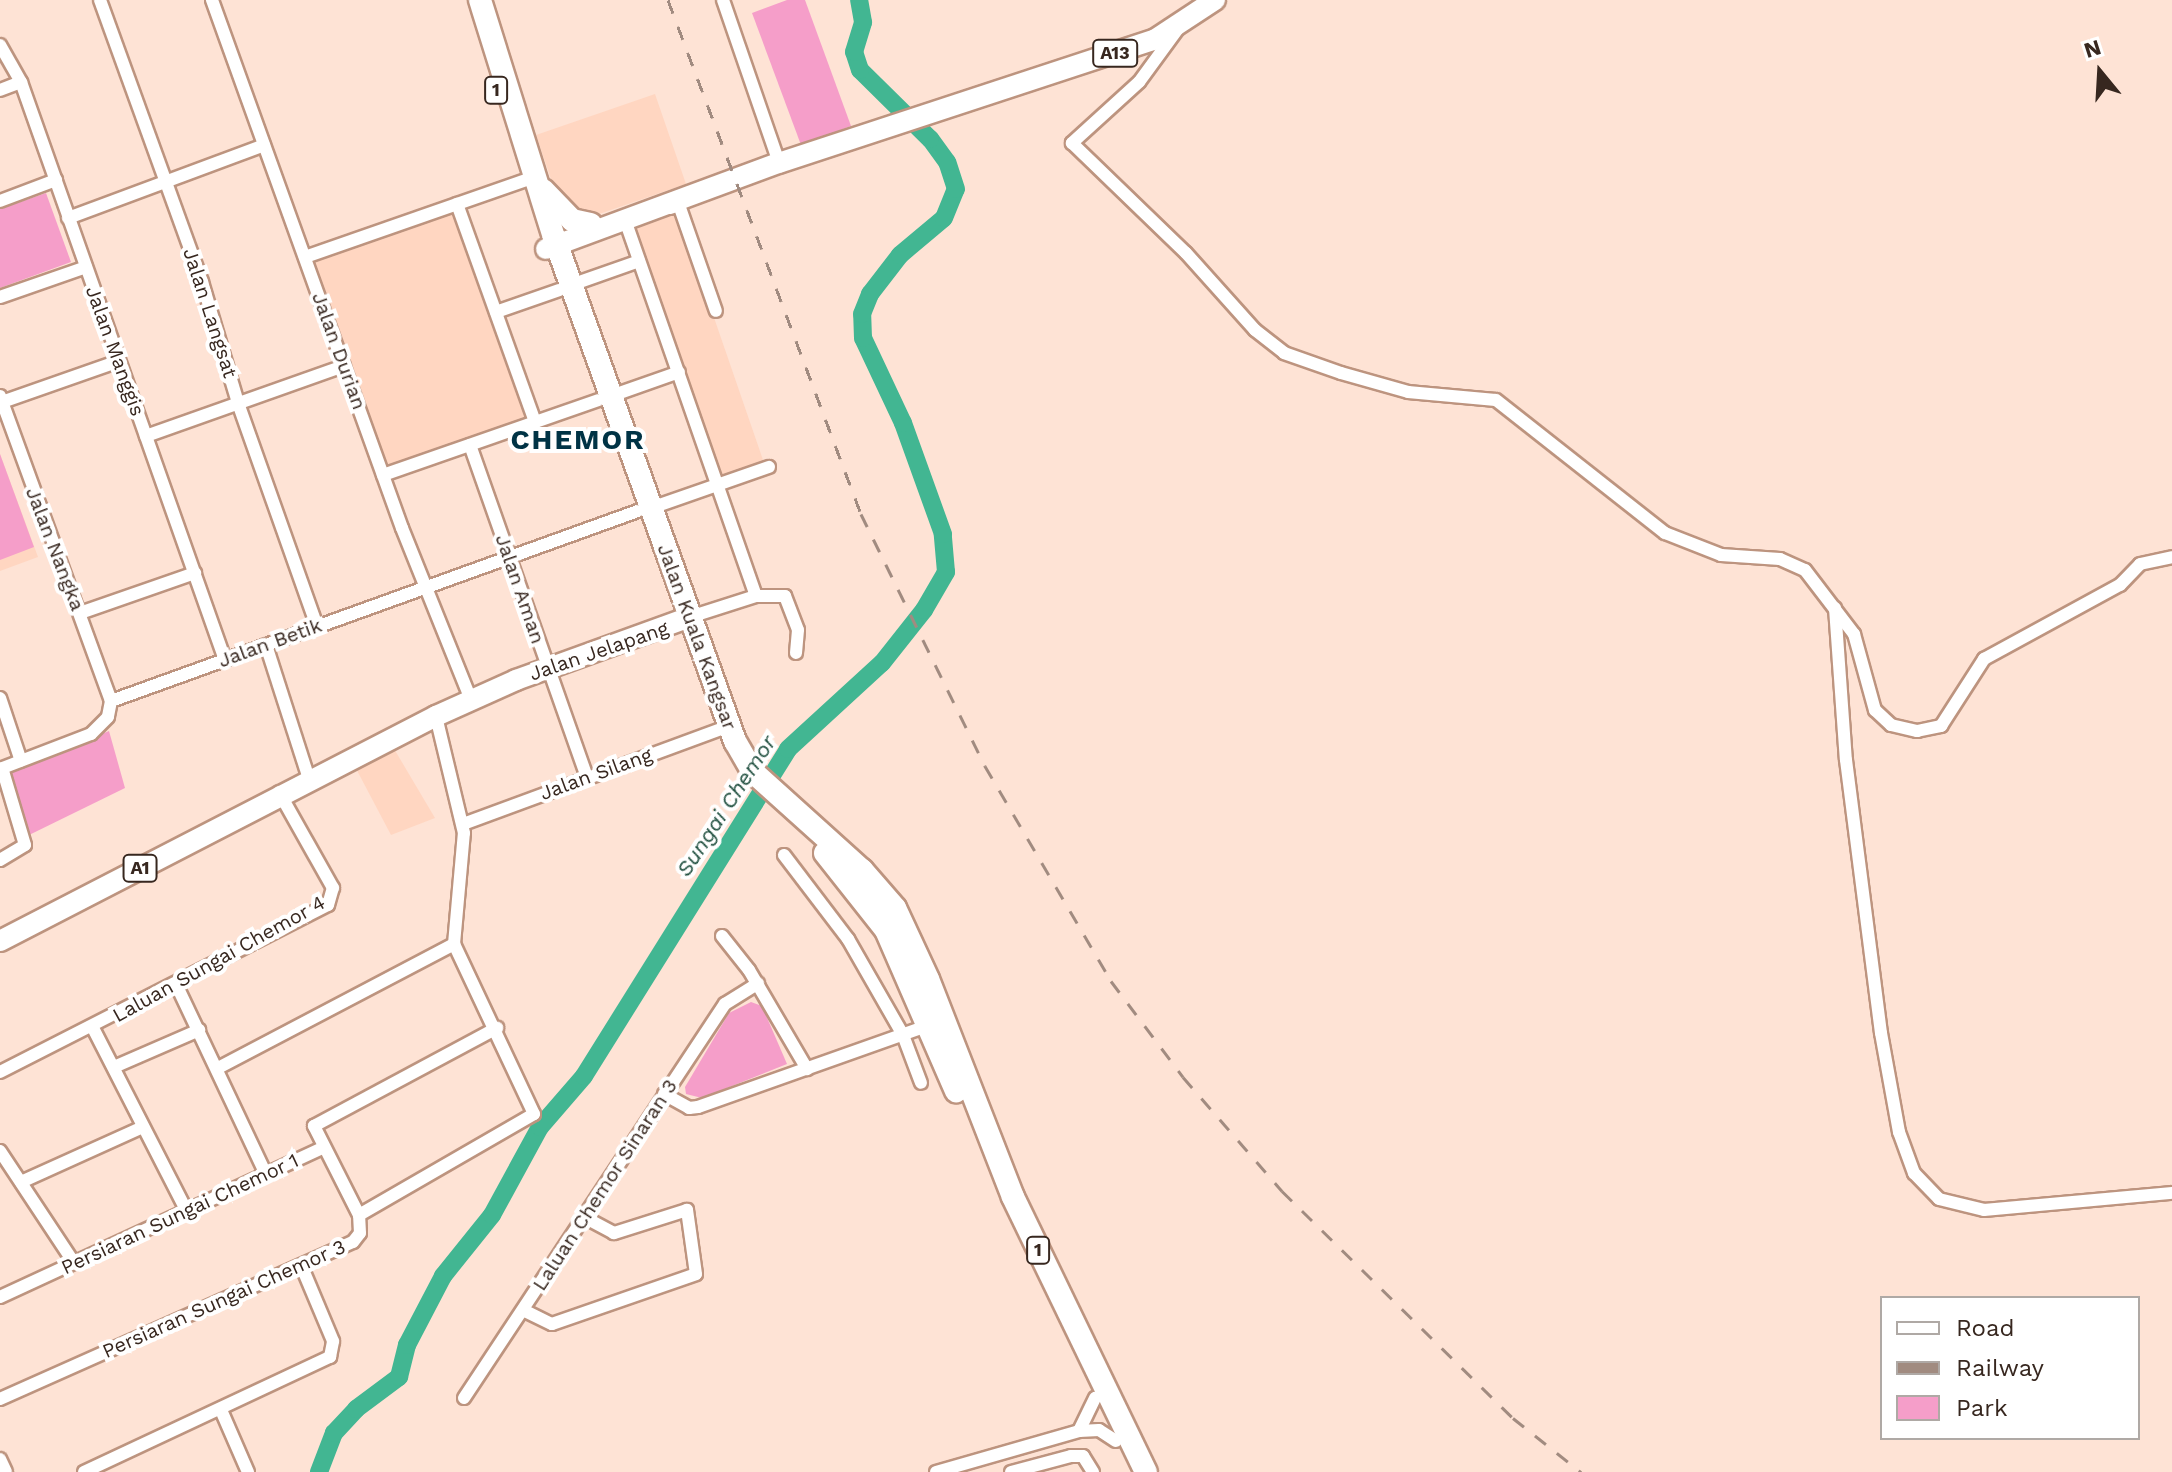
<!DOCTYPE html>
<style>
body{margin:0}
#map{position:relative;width:2172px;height:1472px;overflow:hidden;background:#fee3d5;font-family:"Work Sans",sans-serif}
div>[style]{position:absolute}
.built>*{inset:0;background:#ffd6c1;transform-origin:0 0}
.green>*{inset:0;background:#f59ec9}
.river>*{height:18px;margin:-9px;padding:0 9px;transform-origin:9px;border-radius:9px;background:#42b692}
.roads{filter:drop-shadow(2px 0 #bd947f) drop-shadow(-2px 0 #bd947f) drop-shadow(0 2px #bd947f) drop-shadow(0 -2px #bd947f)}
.street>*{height:12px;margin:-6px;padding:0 6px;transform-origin:6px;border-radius:6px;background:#fff}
.primary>*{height:20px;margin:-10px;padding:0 10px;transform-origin:10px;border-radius:10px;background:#fff}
.highway>*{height:22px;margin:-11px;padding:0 11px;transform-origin:11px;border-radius:11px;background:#fff}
.rail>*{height:3px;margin-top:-1.5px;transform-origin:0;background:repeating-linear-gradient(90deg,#a18b80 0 14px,transparent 0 28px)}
span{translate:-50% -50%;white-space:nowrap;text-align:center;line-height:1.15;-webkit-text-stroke:8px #fff;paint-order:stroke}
.shield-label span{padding:2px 6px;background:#fff;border:2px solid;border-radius:6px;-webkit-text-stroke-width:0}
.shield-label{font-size:18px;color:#37271f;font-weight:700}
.street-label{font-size:20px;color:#37271f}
.water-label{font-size:22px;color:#225141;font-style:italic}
.district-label{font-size:28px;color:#003345;font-weight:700;letter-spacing:2px}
.legend{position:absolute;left:1880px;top:1296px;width:260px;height:144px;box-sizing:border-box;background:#fff;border:2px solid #afa9a5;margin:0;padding:10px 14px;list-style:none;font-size:24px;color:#37271f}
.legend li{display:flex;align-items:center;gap:16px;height:40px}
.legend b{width:40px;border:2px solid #afa9a5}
.north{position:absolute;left:2060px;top:32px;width:80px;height:80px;-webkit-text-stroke:6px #fff;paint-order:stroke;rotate:342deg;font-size:22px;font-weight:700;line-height:32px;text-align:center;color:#37271f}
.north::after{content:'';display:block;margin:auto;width:28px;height:36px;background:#37271f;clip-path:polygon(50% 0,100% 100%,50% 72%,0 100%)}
</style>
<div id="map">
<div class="built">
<i style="clip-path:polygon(655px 94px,686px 184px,579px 221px,555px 191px,536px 135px)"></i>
<i style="left:457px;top:198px;width:237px;height:161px;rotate:71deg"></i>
<i style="left:678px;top:213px;width:263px;height:45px;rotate:71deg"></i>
<i style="clip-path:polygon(0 454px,38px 557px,0 571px)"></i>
<i style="clip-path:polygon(390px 742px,435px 818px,391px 835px,352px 761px)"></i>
</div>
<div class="green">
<i style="clip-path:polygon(787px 0,805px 0,851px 126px,801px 145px,752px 13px)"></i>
<i style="clip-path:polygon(46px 193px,71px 262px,0 288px,0 209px)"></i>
<i style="clip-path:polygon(0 454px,34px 547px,0 560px)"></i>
<i style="clip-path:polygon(109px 731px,125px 788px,27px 836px,10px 773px)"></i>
<i style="clip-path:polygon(751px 1002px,762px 1006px,787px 1064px,702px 1098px,686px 1094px,685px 1087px,729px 1013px)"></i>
</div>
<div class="river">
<i style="left:319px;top:1472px;width:42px;rotate:-69deg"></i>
<i style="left:334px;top:1433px;width:33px;rotate:-47deg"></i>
<i style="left:356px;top:1409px;width:54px;rotate:-36.7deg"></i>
<i style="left:399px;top:1377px;width:33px;rotate:-76deg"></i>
<i style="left:407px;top:1345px;width:78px;rotate:-62.4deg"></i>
<i style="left:443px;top:1276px;width:78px;rotate:-51.2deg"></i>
<i style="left:492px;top:1215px;width:100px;rotate:-61.4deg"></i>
<i style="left:540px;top:1127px;width:67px;rotate:-49.2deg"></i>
<i style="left:584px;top:1076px;width:385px;rotate:-58deg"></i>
<i style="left:788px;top:749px;width:127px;rotate:-42.5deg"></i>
<i style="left:882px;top:663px;width:68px;rotate:-51.6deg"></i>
<i style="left:924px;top:610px;width:44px;rotate:-59.9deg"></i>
<i style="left:946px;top:572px;width:38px;rotate:-95deg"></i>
<i style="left:943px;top:534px;width:118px;rotate:-109.8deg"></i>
<i style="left:903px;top:423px;width:94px;rotate:-115.2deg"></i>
<i style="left:863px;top:338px;width:24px;rotate:-92deg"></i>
<i style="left:862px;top:314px;width:22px;rotate:-68deg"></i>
<i style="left:870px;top:294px;width:49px;rotate:-52.4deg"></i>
<i style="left:900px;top:255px;width:57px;rotate:-40.1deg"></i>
<i style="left:944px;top:218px;width:31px;rotate:-68deg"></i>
<i style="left:956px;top:189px;width:28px;rotate:-108deg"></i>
<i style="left:947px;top:162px;width:29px;rotate:-126deg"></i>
<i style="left:930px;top:139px;width:98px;rotate:-135.4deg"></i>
<i style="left:860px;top:70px;width:19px;rotate:-108deg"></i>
<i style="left:854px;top:52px;width:31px;rotate:-73deg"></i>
<i style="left:863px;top:22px;width:22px;rotate:-100deg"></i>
</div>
<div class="roads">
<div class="street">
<i style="left:100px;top:0;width:300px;rotate:70.1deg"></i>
<i style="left:202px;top:282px;width:126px;rotate:73.4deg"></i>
<i style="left:238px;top:403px;width:237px;rotate:70.5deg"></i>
<i style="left:212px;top:0;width:561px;rotate:70.21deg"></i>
<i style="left:402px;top:528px;width:185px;rotate:68.1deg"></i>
<i style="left:723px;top:0;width:172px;rotate:71deg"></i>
<i style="left:1180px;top:26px;width:69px;rotate:126.2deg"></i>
<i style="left:1139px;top:82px;width:91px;rotate:137.7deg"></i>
<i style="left:1072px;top:143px;width:158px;rotate:44deg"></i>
<i style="left:1186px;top:253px;width:103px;rotate:48.1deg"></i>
<i style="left:1255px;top:330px;width:37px;rotate:38deg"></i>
<i style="left:1284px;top:353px;width:60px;rotate:19.3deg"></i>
<i style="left:1341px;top:373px;width:70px;rotate:15.8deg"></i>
<i style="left:1408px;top:392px;width:88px;rotate:5.2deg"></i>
<i style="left:1496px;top:400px;width:215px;rotate:38.2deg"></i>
<i style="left:1665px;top:533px;width:60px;rotate:21.4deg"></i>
<i style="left:1721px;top:555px;width:59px;rotate:3.9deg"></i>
<i style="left:1780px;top:559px;width:27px;rotate:24deg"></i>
<i style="left:1805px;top:570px;width:81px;rotate:52.6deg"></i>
<i style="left:1854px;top:634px;width:79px;rotate:74.6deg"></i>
<i style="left:1875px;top:710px;width:22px;rotate:43deg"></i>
<i style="left:1891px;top:725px;width:27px;rotate:13deg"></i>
<i style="left:1917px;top:731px;width:25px;rotate:-12deg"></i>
<i style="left:1941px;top:726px;width:80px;rotate:-57.3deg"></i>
<i style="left:1984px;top:659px;width:155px;rotate:-28.6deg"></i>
<i style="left:2120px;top:585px;width:29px;rotate:-46deg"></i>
<i style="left:2140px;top:564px;width:33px;rotate:-12deg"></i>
<i style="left:0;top:45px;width:43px;rotate:60.4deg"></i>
<i style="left:21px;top:82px;width:613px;rotate:70.56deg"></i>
<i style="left:0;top:90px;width:22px;rotate:-21deg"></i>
<i style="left:0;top:201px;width:60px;rotate:-20.6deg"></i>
<i style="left:457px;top:204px;width:232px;rotate:70.3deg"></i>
<i style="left:670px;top:208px;width:9px;rotate:-18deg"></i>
<i style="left:679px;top:205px;width:112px;rotate:70.8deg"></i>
<i style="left:624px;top:217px;width:401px;rotate:70.8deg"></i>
<i style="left:68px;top:218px;width:209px;rotate:-20.4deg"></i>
<i style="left:305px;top:257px;width:244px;rotate:-19.2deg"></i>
<i style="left:571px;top:285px;width:72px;rotate:-19.4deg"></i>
<i style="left:0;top:297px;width:91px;rotate:-19.2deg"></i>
<i style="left:496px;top:312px;width:67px;rotate:-19.2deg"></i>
<i style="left:0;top:396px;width:325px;rotate:70deg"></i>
<i style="left:111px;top:701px;width:16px;rotate:101deg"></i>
<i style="left:108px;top:717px;width:24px;rotate:135deg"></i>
<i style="left:91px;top:734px;width:97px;rotate:159deg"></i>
<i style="left:611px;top:396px;width:72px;rotate:-19.4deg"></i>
<i style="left:2px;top:402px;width:124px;rotate:-19.3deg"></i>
<i style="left:146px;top:436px;width:210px;rotate:-19.5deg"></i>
<i style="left:470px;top:445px;width:352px;rotate:70.6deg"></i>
<i style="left:383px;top:475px;width:228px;rotate:-19.2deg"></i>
<i style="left:651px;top:508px;width:125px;rotate:-19.2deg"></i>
<i style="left:1835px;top:608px;width:152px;rotate:85.9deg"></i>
<i style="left:1846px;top:760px;width:275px;rotate:82.7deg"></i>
<i style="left:1881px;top:1033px;width:101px;rotate:79.7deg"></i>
<i style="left:1899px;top:1132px;width:44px;rotate:69.9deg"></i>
<i style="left:1914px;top:1173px;width:36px;rotate:46deg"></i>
<i style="left:1939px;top:1199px;width:46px;rotate:13.7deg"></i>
<i style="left:1984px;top:1210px;width:189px;rotate:-5.2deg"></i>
<i style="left:80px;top:613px;width:122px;rotate:-19.2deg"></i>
<i style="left:690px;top:617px;width:69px;rotate:-17.7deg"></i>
<i style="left:756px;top:596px;width:29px"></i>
<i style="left:785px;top:596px;width:36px;rotate:69deg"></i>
<i style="left:798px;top:630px;width:23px;rotate:95deg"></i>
<i style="left:266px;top:645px;width:141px;rotate:72.2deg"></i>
<i style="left:0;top:698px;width:66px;rotate:71.6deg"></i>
<i style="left:111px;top:701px;width:560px;rotate:-19.83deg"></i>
<i style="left:463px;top:824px;width:283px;rotate:-20.2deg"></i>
<i style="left:784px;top:855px;width:106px;rotate:52.7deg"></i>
<i style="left:848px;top:939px;width:111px;rotate:60.2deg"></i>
<i style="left:903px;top:1035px;width:51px;rotate:69.4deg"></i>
<i style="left:0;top:860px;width:29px;rotate:-31deg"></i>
<i style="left:25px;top:845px;width:80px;rotate:-106.6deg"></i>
<i style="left:722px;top:936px;width:43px;rotate:51.5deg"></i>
<i style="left:749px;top:970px;width:115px;rotate:59.6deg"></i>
<i style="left:176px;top:984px;width:210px;rotate:64.7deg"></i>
<i style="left:93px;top:1028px;width:207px;rotate:62.9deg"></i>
<i style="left:114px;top:1067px;width:93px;rotate:-23.5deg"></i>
<i style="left:218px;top:1068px;width:267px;rotate:-27.7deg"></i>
<i style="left:0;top:1072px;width:368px;rotate:-27deg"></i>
<i style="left:328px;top:905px;width:18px;rotate:-74deg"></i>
<i style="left:333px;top:888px;width:110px;rotate:-119.4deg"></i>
<i style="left:664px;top:1094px;width:29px;rotate:29deg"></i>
<i style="left:689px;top:1108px;width:9px;rotate:-6deg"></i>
<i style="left:698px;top:1107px;width:243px;rotate:-19.5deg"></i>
<i style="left:0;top:1151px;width:134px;rotate:56.5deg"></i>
<i style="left:21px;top:1182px;width:134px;rotate:-24.3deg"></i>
<i style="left:359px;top:1215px;width:202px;rotate:-30deg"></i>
<i style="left:534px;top:1114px;width:188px;rotate:-115.2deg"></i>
<i style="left:454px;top:944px;width:111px;rotate:-84.9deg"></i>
<i style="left:464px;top:833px;width:120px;rotate:-103.5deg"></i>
<i style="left:0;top:1297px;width:356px;rotate:-24.8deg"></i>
<i style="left:523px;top:1310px;width:32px;rotate:26deg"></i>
<i style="left:552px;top:1324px;width:152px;rotate:-19.1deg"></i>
<i style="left:696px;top:1274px;width:65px;rotate:-98deg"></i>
<i style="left:687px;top:1210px;width:77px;rotate:162.5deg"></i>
<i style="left:614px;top:1233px;width:34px;rotate:-152deg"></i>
<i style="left:464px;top:1398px;width:473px;rotate:-56.5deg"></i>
<i style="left:725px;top:1004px;width:39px;rotate:-32deg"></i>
<i style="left:0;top:1399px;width:386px;rotate:-24deg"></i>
<i style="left:353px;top:1242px;width:11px;rotate:-52deg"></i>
<i style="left:360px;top:1233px;width:18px;rotate:-93deg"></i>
<i style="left:359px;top:1215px;width:100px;rotate:-116.8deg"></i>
<i style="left:314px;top:1126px;width:208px;rotate:-28.2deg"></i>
<i style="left:221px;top:1410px;width:68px;rotate:66.5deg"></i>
<i style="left:1079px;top:1431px;width:37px;rotate:-64deg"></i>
<i style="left:0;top:1459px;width:14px;rotate:65deg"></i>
<i style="left:84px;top:1472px;width:272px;rotate:-25.1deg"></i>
<i style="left:330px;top:1357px;width:16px;rotate:-79deg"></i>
<i style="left:333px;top:1341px;width:82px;rotate:-112.8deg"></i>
<i style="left:936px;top:1472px;width:149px;rotate:-16deg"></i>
<i style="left:1079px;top:1431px;width:20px;rotate:-3deg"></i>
<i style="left:1099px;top:1430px;width:20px;rotate:33deg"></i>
<i style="left:1011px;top:1472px;width:62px;rotate:-14.9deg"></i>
<i style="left:1071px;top:1456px;width:12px"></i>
<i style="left:1083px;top:1456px;width:19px;rotate:58deg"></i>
</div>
<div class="primary">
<i style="left:546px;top:249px;width:248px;rotate:-20.3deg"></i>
<i style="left:779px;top:163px;width:395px;rotate:-18.2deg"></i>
<i style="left:1154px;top:40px;width:73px;rotate:-33.3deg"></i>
<i style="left:0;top:941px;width:491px;rotate:-27.3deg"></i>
<i style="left:436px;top:716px;width:88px;rotate:-24.2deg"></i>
<i style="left:516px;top:680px;width:185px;rotate:-19.9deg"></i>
</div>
<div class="highway">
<i style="left:480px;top:0;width:248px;rotate:72.7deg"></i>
<i style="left:554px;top:237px;width:536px;rotate:70.25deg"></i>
<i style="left:735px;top:741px;width:36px;rotate:60deg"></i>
<i style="left:753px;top:772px;width:147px;rotate:42deg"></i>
<i style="left:862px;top:870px;width:50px;rotate:49deg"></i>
<i style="left:895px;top:908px;width:78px;rotate:65.1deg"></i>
<i style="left:928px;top:979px;width:234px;rotate:68.7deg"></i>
<i style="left:1013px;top:1197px;width:305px;rotate:64.2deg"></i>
<i style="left:543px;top:190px;width:42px;rotate:46deg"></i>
<i style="left:572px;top:220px;width:19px;rotate:12deg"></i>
<i style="left:825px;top:853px;width:98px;rotate:51.6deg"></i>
<i style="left:886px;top:930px;width:176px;rotate:66.5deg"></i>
</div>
</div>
<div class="rail">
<i style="left:668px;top:0;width:549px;rotate:69.42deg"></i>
<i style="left:861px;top:514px;width:281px;rotate:63.8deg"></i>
<i style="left:985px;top:766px;width:249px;rotate:59.6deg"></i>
<i style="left:1111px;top:981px;width:120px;rotate:53.1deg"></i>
<i style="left:1183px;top:1077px;width:151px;rotate:49deg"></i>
<i style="left:1282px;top:1191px;width:324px;rotate:44.5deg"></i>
<i style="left:1513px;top:1418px;width:87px;rotate:38.5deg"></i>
</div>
<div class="shield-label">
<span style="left:1115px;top:53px">A13</span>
<span style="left:496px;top:90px">1</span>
<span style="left:140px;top:868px">A1</span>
<span style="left:1038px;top:1250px">1</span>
</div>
<div class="street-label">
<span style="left:210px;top:313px;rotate:72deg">Jalan Langsat</span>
<span style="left:115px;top:351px;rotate:70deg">Jalan Manggis</span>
<span style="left:339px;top:351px;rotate:70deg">Jalan Durian</span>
<span style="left:55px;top:549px;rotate:69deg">Jalan Nangka</span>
<span style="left:520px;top:589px;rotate:71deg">Jalan Aman</span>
<span style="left:697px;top:637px;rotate:70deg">Jalan Kuala Kangsar</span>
<span style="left:270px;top:643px;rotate:-20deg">Jalan Betik</span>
<span style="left:599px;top:651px;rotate:-19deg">Jalan Jelapang</span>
<span style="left:596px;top:774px;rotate:-20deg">Jalan Silang</span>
<span style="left:219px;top:959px;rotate:-29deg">Laluan Sungai Chemor 4</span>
<span style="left:605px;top:1185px;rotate:-57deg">Laluan Chemor Sinaran 3</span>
<span style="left:180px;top:1214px;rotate:-25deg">Persiaran Sungai Chemor 1</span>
<span style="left:224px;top:1299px;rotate:-24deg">Persiaran Sungai Chemor 3</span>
</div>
<div class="water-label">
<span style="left:726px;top:806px;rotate:-57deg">Sungai Chemor</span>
</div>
<div class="district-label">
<span style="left:578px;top:440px">CHEMOR</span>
</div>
<ul class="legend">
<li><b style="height:10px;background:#fff"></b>Road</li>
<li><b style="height:10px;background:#a18b80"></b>Railway</li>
<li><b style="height:22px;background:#f59ec9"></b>Park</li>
</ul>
<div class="north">N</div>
</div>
